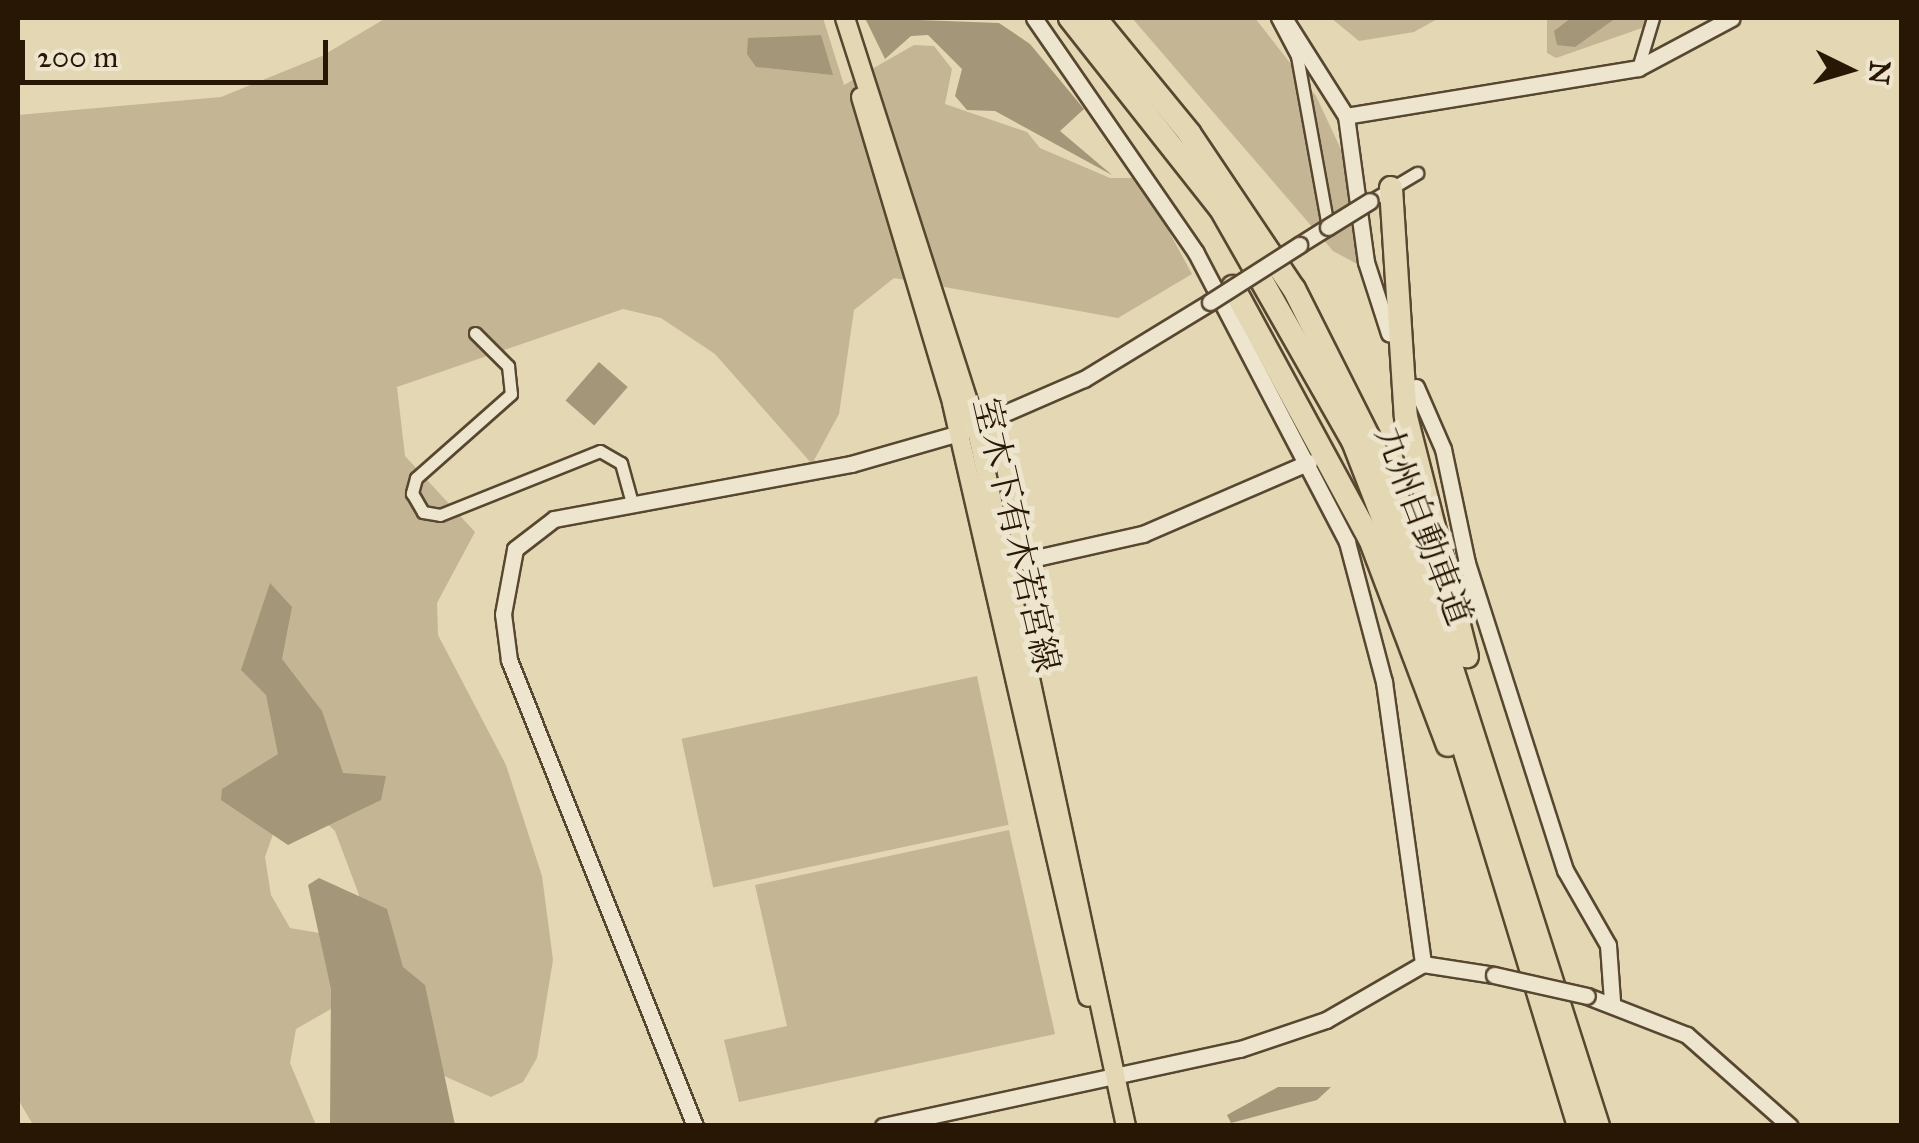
<!DOCTYPE html>
<meta charset="utf-8">
<style>
body{margin:0}
#map{position:relative;width:1919px;height:1143px;overflow:hidden;background:#e4d7b3;font-family:"IM FELL Great Primer","Noto Serif JP",serif}
div>[style]{position:absolute}
.green>*{inset:0;background:#c4b695;transform-origin:0 0}
.water>*{inset:0;background:#a49678;transform-origin:0 0}
.roads{filter:drop-shadow(2px 0 #584730) drop-shadow(-2px 0 #584730) drop-shadow(0 2px #584730) drop-shadow(0 -2px #584730)}
.minor>*{height:11px;margin:-5.5px;padding:0 5.5px;transform-origin:5.5px;border-radius:5.5px;background:#ede5ce}
.tertiary>*{height:15px;margin:-7.5px;padding:0 7.5px;transform-origin:7.5px;border-radius:7.5px;background:#ede5ce}
.primary>*{height:18px;margin:-9px;padding:0 9px;transform-origin:9px;border-radius:9px;background:#e4d7b3}
.motorway>*{height:22px;margin:-11px;padding:0 11px;transform-origin:11px;border-radius:11px;background:#e4d7b3}
.bridges{filter:drop-shadow(2px 0 #584730) drop-shadow(-2px 0 #584730) drop-shadow(0 2px #584730) drop-shadow(0 -2px #584730)}
.tertiary-bridge>*{height:15px;margin:-7.5px;padding:0 7.5px;transform-origin:7.5px;border-radius:7.5px;background:#ede5ce}
span{translate:-50% -50%;white-space:nowrap;text-align:center;line-height:1.15;-webkit-text-stroke:10px #ede5ce;paint-order:stroke}
.street-label{font-size:35px;color:#291705}
.frame{position:absolute;inset:0;border:20px solid #291705;pointer-events:none}
.north{position:absolute;left:1799px;top:20px;width:100px;height:100px;-webkit-text-stroke:8px #ede5ce;paint-order:stroke;rotate:95deg;font-size:28px;font-weight:700;line-height:40px;text-align:center;color:#291705}
.north::after{content:'';display:block;margin:auto;width:35px;height:45px;background:#291705;clip-path:polygon(50% 0,100% 100%,50% 72%,0 100%)}
.scale{position:absolute;left:20px;top:40px;width:308px;height:45px;box-sizing:border-box;border:5px solid #291705;border-top:0;padding-left:12px;font-size:30px;line-height:35px;white-space:nowrap;color:#291705;-webkit-text-stroke:8px #ede5ce;paint-order:stroke}
</style>
<div id="map">
<div class="green">
<i style="clip-path:polygon(evenodd,386px 18px,823px 18px,844px 85px,914px 45px,934px 46px,952px 69px,945px 104px,1027px 132px,1040px 148px,1110px 178px,1140px 178px,1192px 274px,1118px 318px,894px 278px,854px 310px,839px 414px,812px 464px,715px 354px,661px 318px,623px 309px,397px 387px,405px 456px,475px 532px,437px 603px,438px 635px,506px 765px,542px 876px,553px 960px,537px 1058px,523px 1082px,491px 1097px,431px 1070px,345px 1001px,296px 1029px,290px 1063px,316px 1125px,33px 1125px,18px 1099px,18px 115px,221px 97px,322px 56px,386px 18px,320px 817px,335px 831px,359px 895px,331px 935px,290px 928px,271px 895px,265px 857px,277px 823px,320px 817px)"></i>
<i style="clip-path:polygon(1132px 18px,1255px 18px,1316px 96px,1345px 158px,1365px 259px,1357px 264px,1333px 251px)"></i>
<i style="clip-path:polygon(1331px 18px,1439px 18px,1414px 32px,1359px 41px)"></i>
<i style="clip-path:polygon(1547px 18px,1646px 18px,1642px 28px,1556px 58px,1547px 53px)"></i>
<i style="left:977px;top:676px;width:152px;height:302px;rotate:78deg"></i>
<i style="clip-path:polygon(1009px 830px,1055px 1034px,739px 1102px,724px 1040px,787px 1026px,755px 885px)"></i>
</div>
<div class="water">
<i style="clip-path:polygon(865px 18px,999px 23px,1030px 44px,1084px 109px,1060px 131px,1112px 175px,995px 111px,967px 110px,955px 96px,962px 69px,928px 35px,911px 36px,885px 59px)"></i>
<i style="clip-path:polygon(1571px 18px,1616px 18px,1575px 47px,1557px 45px,1554px 31px)"></i>
<i style="clip-path:polygon(821px 35px,833px 75px,756px 67px,747px 54px,748px 38px)"></i>
<i style="left:599px;top:362px;width:38px;height:51px;rotate:41deg"></i>
<i style="clip-path:polygon(270px 583px,292px 607px,282px 659px,322px 711px,343px 773px,386px 776px,381px 800px,288px 845px,221px 800px,222px 789px,278px 754px,266px 695px,241px 670px)"></i>
<i style="clip-path:polygon(319px 878px,387px 909px,403px 967px,425px 985px,455px 1125px,330px 1125px,331px 989px,308px 885px)"></i>
<i style="clip-path:polygon(1278px 1087px,1331px 1087px,1317px 1100px,1231px 1123px,1227px 1115px)"></i>
</div>
<div class="roads">
<div class="minor">
<i style="left:1277px;top:18px;width:43px;rotate:62.2deg"></i>
<i style="left:1297px;top:56px;width:174px;rotate:79.7deg"></i>
<i style="left:1638px;top:68px;width:52px;rotate:-73.3deg"></i>
<i style="left:1370px;top:201px;width:55px;rotate:-30.8deg"></i>
<i style="left:475px;top:333px;width:47px;rotate:45deg"></i>
<i style="left:508px;top:366px;width:28px;rotate:84deg"></i>
<i style="left:511px;top:394px;width:127px;rotate:138.5deg"></i>
<i style="left:416px;top:478px;width:16px;rotate:105deg"></i>
<i style="left:412px;top:493px;width:22px;rotate:60deg"></i>
<i style="left:423px;top:512px;width:17px;rotate:10deg"></i>
<i style="left:440px;top:515px;width:172px;rotate:-21.8deg"></i>
<i style="left:600px;top:451px;width:24px;rotate:30deg"></i>
<i style="left:621px;top:463px;width:41px;rotate:74.6deg"></i>
</div>
<div class="tertiary">
<i style="left:1034px;top:18px;width:285px;rotate:55.4deg"></i>
<i style="left:1196px;top:253px;width:326px;rotate:62.4deg"></i>
<i style="left:1347px;top:542px;width:145px;rotate:75.2deg"></i>
<i style="left:1384px;top:682px;width:285px;rotate:82.1deg"></i>
<i style="left:1284px;top:18px;width:116px;rotate:57.7deg"></i>
<i style="left:1346px;top:116px;width:147px;rotate:82.2deg"></i>
<i style="left:1366px;top:262px;width:75px;rotate:72.1deg"></i>
<i style="left:1346px;top:116px;width:296px;rotate:-9.3deg"></i>
<i style="left:1638px;top:68px;width:106px;rotate:-28deg"></i>
<i style="left:1299px;top:245px;width:34px;rotate:-32deg"></i>
<i style="left:1416px;top:387px;width:68px;rotate:66.5deg"></i>
<i style="left:1443px;top:449px;width:116px;rotate:78.1deg"></i>
<i style="left:1467px;top:563px;width:322px;rotate:72.3deg"></i>
<i style="left:1565px;top:870px;width:86px;rotate:60.2deg"></i>
<i style="left:1608px;top:945px;width:56px;rotate:85.9deg"></i>
<i style="left:996px;top:567px;width:151px;rotate:-12.7deg"></i>
<i style="left:1143px;top:534px;width:181px;rotate:-23.4deg"></i>
<i style="left:1587px;top:996px;width:107px;rotate:21.3deg"></i>
<i style="left:1687px;top:1035px;width:137px;rotate:41.5deg"></i>
<i style="left:695px;top:1126px;width:502px;rotate:-111.76deg"></i>
<i style="left:509px;top:660px;width:46px;rotate:-97.4deg"></i>
<i style="left:503px;top:614px;width:66px;rotate:-79.5deg"></i>
<i style="left:515px;top:549px;width:49px;rotate:-37.6deg"></i>
<i style="left:554px;top:519px;width:302px;rotate:-10.5deg"></i>
<i style="left:851px;top:464px;width:112px;rotate:-16deg"></i>
<i style="left:959px;top:433px;width:136px;rotate:-23.4deg"></i>
<i style="left:1084px;top:379px;width:148px;rotate:-31.4deg"></i>
<i style="left:883px;top:1126px;width:365px;rotate:-12.2deg"></i>
<i style="left:1240px;top:1049px;width:91px;rotate:-18.6deg"></i>
<i style="left:1326px;top:1020px;width:112px;rotate:-30deg"></i>
<i style="left:1423px;top:964px;width:72px;rotate:8.8deg"></i>
</div>
<div class="primary">
<i style="left:845px;top:18px;width:429px;rotate:72.2deg"></i>
<i style="left:976px;top:426px;width:716px;rotate:77.91deg"></i>
<i style="left:861px;top:97px;width:319px;rotate:73.4deg"></i>
<i style="left:952px;top:403px;width:609px;rotate:77.1deg"></i>
</div>
<div class="motorway">
<i style="left:1070px;top:18px;width:243px;rotate:51.7deg"></i>
<i style="left:1221px;top:209px;width:267px;rotate:60.4deg"></i>
<i style="left:1353px;top:441px;width:221px;rotate:68.8deg"></i>
<i style="left:1433px;top:647px;width:501px;rotate:73.05deg"></i>
<i style="left:1095px;top:18px;width:149px;rotate:50.7deg"></i>
<i style="left:1189px;top:133px;width:188px;rotate:56.1deg"></i>
<i style="left:1294px;top:289px;width:225px;rotate:63.3deg"></i>
<i style="left:1395px;top:490px;width:668px;rotate:72.3deg"></i>
<i style="left:1391px;top:188px;width:229px;rotate:86.3deg"></i>
<i style="left:1406px;top:417px;width:247px;rotate:75.7deg"></i>
<i style="left:1233px;top:287px;width:287px;rotate:61.5deg"></i>
<i style="left:1370px;top:539px;width:220px;rotate:69.3deg"></i>
</div>
</div>
<div class="bridges">
<div class="tertiary-bridge">
<i style="left:1328px;top:227px;width:49px;rotate:-31.8deg"></i>
<i style="left:1210px;top:302px;width:106px;rotate:-32.6deg"></i>
<i style="left:1494px;top:975px;width:95px;rotate:12.7deg"></i>
</div>
</div>
<div class="street-label">
<span style="left:1423px;top:526px;rotate:69deg">九州自動車道</span>
<span style="left:1016px;top:535px;rotate:77deg">室木下有木若宮線</span>
</div>
<div class="frame"></div>
<div class="north">N</div>
<div class="scale">200 m</div>
</div>
